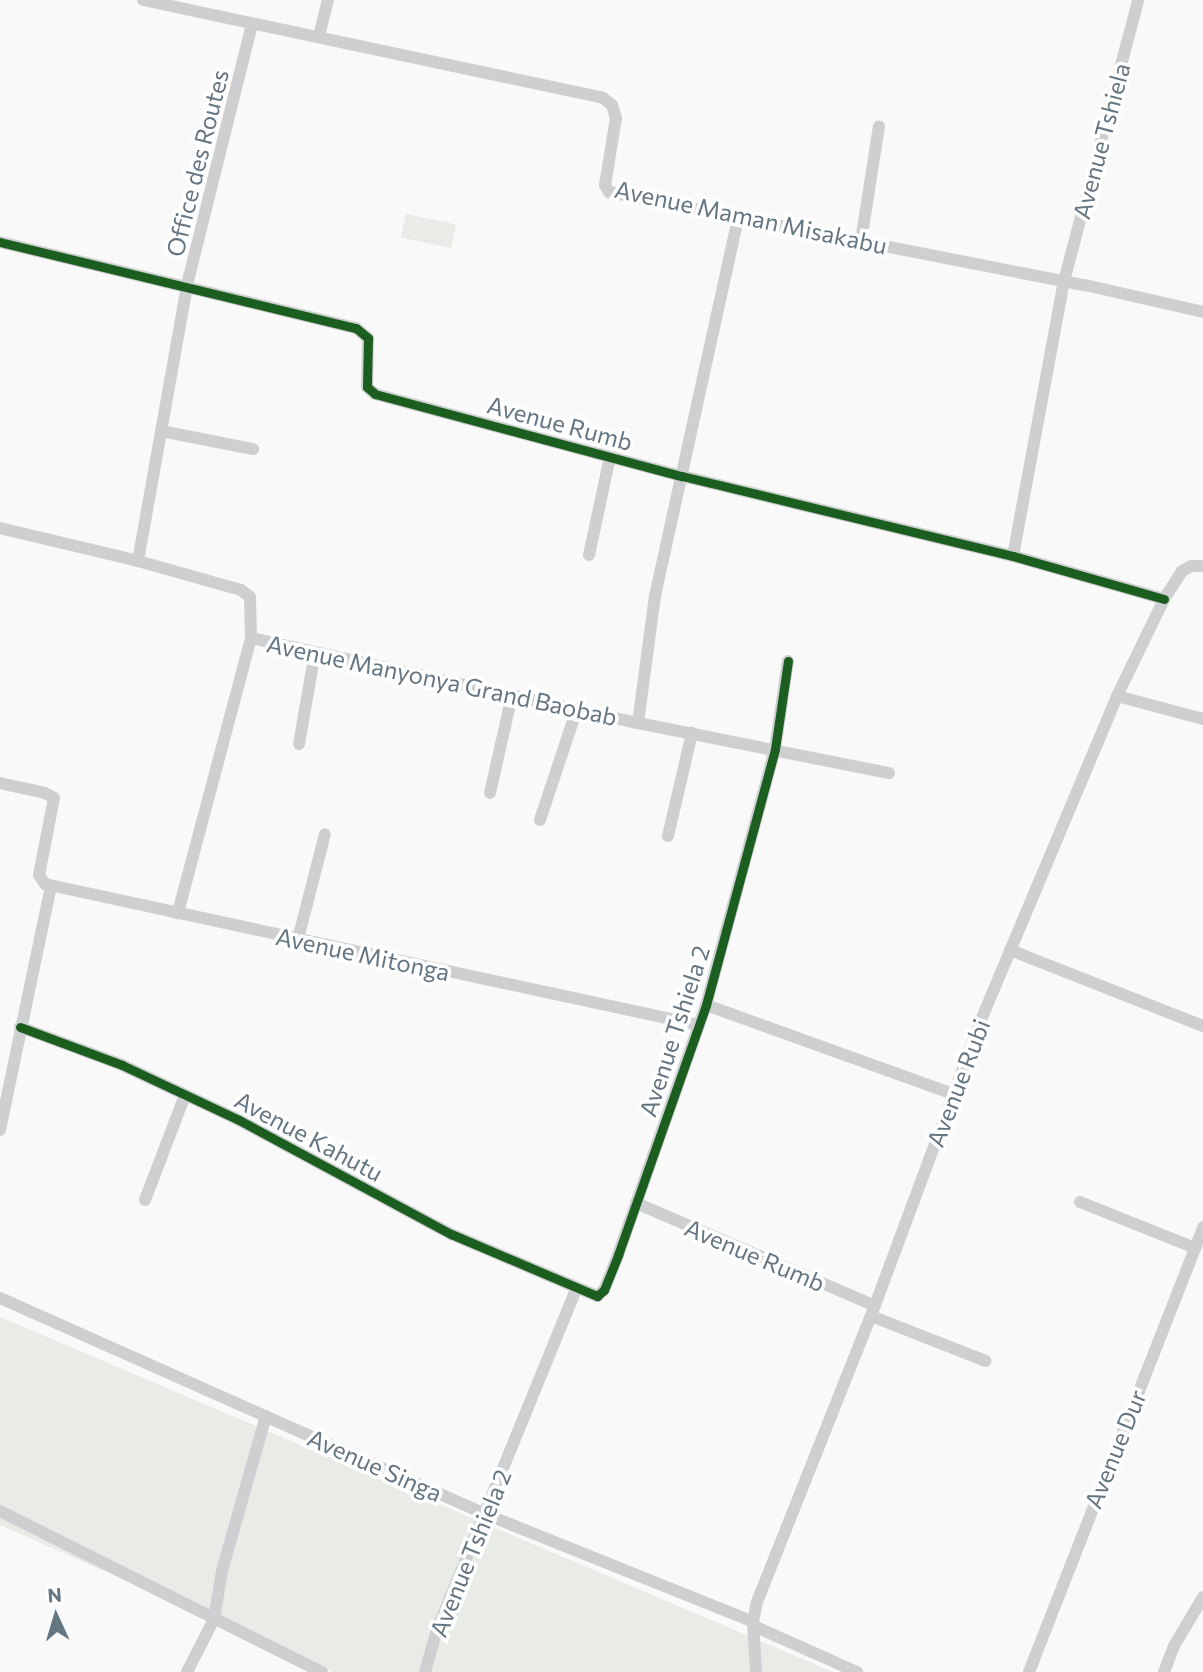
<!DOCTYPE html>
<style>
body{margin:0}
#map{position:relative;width:1203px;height:1672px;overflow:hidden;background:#f9f9f9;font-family:Commissioner,sans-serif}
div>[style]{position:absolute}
.green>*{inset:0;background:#e8ebe6;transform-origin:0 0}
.minor>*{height:12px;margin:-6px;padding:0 6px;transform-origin:6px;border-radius:6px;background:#cecfd0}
.cycleway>*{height:9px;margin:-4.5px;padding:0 4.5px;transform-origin:4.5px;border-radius:4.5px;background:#1b5e20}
span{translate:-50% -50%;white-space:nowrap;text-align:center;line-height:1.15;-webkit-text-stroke:7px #fff;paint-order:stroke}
.street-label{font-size:24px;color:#657683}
.north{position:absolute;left:21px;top:1581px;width:70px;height:70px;-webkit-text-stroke:5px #fff;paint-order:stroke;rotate:356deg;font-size:19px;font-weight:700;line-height:28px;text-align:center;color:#657683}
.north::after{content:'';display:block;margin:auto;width:24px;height:32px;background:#657683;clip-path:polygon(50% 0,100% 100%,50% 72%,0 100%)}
</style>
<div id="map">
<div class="green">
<i style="left:406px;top:214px;width:51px;height:24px;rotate:12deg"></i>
<i style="clip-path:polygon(0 1317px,833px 1672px,332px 1672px,0 1525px)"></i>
</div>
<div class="minor">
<i style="left:143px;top:0;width:470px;rotate:12deg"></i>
<i style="left:603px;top:98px;width:11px;rotate:38deg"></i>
<i style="left:612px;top:105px;width:14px;rotate:73deg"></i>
<i style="left:616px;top:118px;width:68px;rotate:99.3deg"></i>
<i style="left:605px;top:185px;width:8px;rotate:60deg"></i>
<i style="left:609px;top:192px;width:485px;rotate:11.1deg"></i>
<i style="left:1085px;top:285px;width:121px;rotate:12.9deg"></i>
<i style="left:319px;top:36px;width:37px;rotate:-76deg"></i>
<i style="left:861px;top:241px;width:116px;rotate:-81.1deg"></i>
<i style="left:0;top:242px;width:366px;rotate:13.6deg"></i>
<i style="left:356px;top:328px;width:16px;rotate:40deg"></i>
<i style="left:368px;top:338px;width:49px;rotate:91.2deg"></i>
<i style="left:367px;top:387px;width:11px;rotate:41deg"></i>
<i style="left:375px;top:394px;width:318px;rotate:15deg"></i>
<i style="left:682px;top:476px;width:341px;rotate:13.6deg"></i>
<i style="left:1013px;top:556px;width:157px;rotate:15.9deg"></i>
<i style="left:161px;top:431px;width:94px;rotate:11.1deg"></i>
<i style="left:0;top:528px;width:142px;rotate:13.4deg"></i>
<i style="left:138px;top:561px;width:107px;rotate:15.7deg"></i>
<i style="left:241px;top:590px;width:11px;rotate:38deg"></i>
<i style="left:250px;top:597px;width:41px;rotate:88.6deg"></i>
<i style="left:251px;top:638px;width:285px;rotate:104.9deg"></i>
<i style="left:589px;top:555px;width:100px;rotate:-77.9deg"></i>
<i style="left:1013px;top:556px;width:280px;rotate:-79.5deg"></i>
<i style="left:1064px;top:281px;width:291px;rotate:-75.2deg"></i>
<i style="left:138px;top:561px;width:280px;rotate:-79.9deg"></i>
<i style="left:187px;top:285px;width:269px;rotate:-76deg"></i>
<i style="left:251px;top:638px;width:396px;rotate:12.4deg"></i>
<i style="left:638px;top:723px;width:256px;rotate:11.3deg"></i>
<i style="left:1117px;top:696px;width:89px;rotate:15deg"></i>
<i style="left:638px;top:723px;width:128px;rotate:-82.4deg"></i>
<i style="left:655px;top:596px;width:388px;rotate:-77.6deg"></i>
<i style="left:299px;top:744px;width:93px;rotate:-80.1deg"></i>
<i style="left:0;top:783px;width:46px;rotate:12.5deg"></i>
<i style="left:45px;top:793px;width:10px;rotate:29deg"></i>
<i style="left:54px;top:798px;width:78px;rotate:101deg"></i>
<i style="left:39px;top:875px;width:11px;rotate:56deg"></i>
<i style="left:45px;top:884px;width:669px;rotate:12.17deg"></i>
<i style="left:490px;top:793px;width:100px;rotate:-77.3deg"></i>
<i style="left:540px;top:820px;width:117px;rotate:-71.6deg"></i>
<i style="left:668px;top:836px;width:106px;rotate:-76.9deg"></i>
<i style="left:298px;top:939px;width:108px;rotate:-75.6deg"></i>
<i style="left:1010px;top:950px;width:207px;rotate:21.5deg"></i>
<i style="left:706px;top:1005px;width:263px;rotate:19.8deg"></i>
<i style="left:20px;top:1027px;width:109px;rotate:20.4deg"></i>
<i style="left:122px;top:1065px;width:129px;rotate:25.2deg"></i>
<i style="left:239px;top:1120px;width:241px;rotate:28.3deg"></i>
<i style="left:451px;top:1234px;width:159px;rotate:23deg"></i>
<i style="left:597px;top:1296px;width:9px;rotate:-41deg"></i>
<i style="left:604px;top:1290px;width:38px;rotate:-68deg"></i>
<i style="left:618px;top:1255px;width:265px;rotate:-70.6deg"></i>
<i style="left:706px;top:1005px;width:265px;rotate:-74.9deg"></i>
<i style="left:775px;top:749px;width:89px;rotate:-81.6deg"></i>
<i style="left:0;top:1130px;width:249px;rotate:-78.2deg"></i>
<i style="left:145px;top:1200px;width:112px;rotate:-69.1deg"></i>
<i style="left:1080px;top:1202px;width:124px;rotate:21.8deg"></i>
<i style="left:636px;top:1203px;width:260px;rotate:23.3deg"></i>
<i style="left:0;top:1298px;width:531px;rotate:24.01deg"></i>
<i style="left:485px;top:1514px;width:289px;rotate:21.9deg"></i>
<i style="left:871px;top:1316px;width:123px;rotate:21.4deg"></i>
<i style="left:0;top:1511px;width:360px;rotate:26.6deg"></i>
<i style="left:754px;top:1626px;width:113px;rotate:24.1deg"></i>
<i style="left:187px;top:1672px;width:59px;rotate:-63deg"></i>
<i style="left:214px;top:1619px;width:49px;rotate:-80.5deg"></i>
<i style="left:222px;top:1571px;width:161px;rotate:-74.2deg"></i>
<i style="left:425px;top:1672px;width:44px;rotate:-74.1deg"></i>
<i style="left:437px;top:1630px;width:367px;rotate:-67.8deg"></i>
<i style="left:756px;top:1672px;width:50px;rotate:-93.4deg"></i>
<i style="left:753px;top:1622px;width:20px;rotate:-79deg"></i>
<i style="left:757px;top:1602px;width:308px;rotate:-68.3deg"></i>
<i style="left:871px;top:1316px;width:316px;rotate:-69.6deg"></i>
<i style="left:981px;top:1020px;width:351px;rotate:-67.2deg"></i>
<i style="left:1117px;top:696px;width:108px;rotate:-64.1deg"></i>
<i style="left:1164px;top:599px;width:33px;rotate:-57deg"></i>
<i style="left:1182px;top:571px;width:10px;rotate:-29deg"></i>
<i style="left:1191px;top:566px;width:12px"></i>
<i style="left:1029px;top:1672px;width:478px;rotate:-68.6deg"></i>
<i style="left:1164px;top:1672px;width:28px;rotate:-69deg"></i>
<i style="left:1174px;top:1646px;width:57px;rotate:-59.4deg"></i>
</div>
<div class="cycleway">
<i style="left:0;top:242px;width:366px;rotate:13.6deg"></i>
<i style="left:356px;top:328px;width:16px;rotate:40deg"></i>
<i style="left:368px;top:338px;width:49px;rotate:91.2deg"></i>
<i style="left:367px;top:387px;width:11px;rotate:41deg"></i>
<i style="left:375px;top:394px;width:318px;rotate:15deg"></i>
<i style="left:682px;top:476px;width:341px;rotate:13.6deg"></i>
<i style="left:1013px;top:556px;width:157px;rotate:15.9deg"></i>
<i style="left:20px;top:1027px;width:109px;rotate:20.4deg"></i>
<i style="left:122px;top:1065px;width:129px;rotate:25.2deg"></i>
<i style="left:239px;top:1120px;width:241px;rotate:28.3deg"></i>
<i style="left:451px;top:1234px;width:159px;rotate:23deg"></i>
<i style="left:597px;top:1296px;width:9px;rotate:-41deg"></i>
<i style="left:604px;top:1290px;width:38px;rotate:-68deg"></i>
<i style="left:618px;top:1255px;width:265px;rotate:-70.6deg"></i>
<i style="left:706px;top:1005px;width:265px;rotate:-74.9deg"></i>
<i style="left:775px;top:749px;width:89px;rotate:-81.6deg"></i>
</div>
<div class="street-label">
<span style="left:1101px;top:141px;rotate:-75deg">Avenue Tshiela</span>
<span style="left:197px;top:163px;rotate:-76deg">Office des Routes</span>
<span style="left:751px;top:217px;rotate:12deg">Avenue Maman Misakabu</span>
<span style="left:560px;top:423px;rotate:15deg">Avenue Rumb</span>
<span style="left:442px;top:680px;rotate:12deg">Avenue Manyonya Grand Baobab</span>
<span style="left:363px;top:954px;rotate:12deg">Avenue Mitonga</span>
<span style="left:674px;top:1031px;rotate:-72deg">Avenue Tshiela 2</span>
<span style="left:958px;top:1083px;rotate:-69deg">Avenue Rubi</span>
<span style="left:309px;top:1136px;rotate:28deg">Avenue Kahutu</span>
<span style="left:755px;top:1255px;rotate:23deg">Avenue Rumb</span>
<span style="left:1115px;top:1449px;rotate:-68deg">Avenue Dur</span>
<span style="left:375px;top:1465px;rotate:24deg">Avenue Singa</span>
<span style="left:470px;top:1553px;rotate:-68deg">Avenue Tshiela 2</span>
</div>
<div class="north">N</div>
</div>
